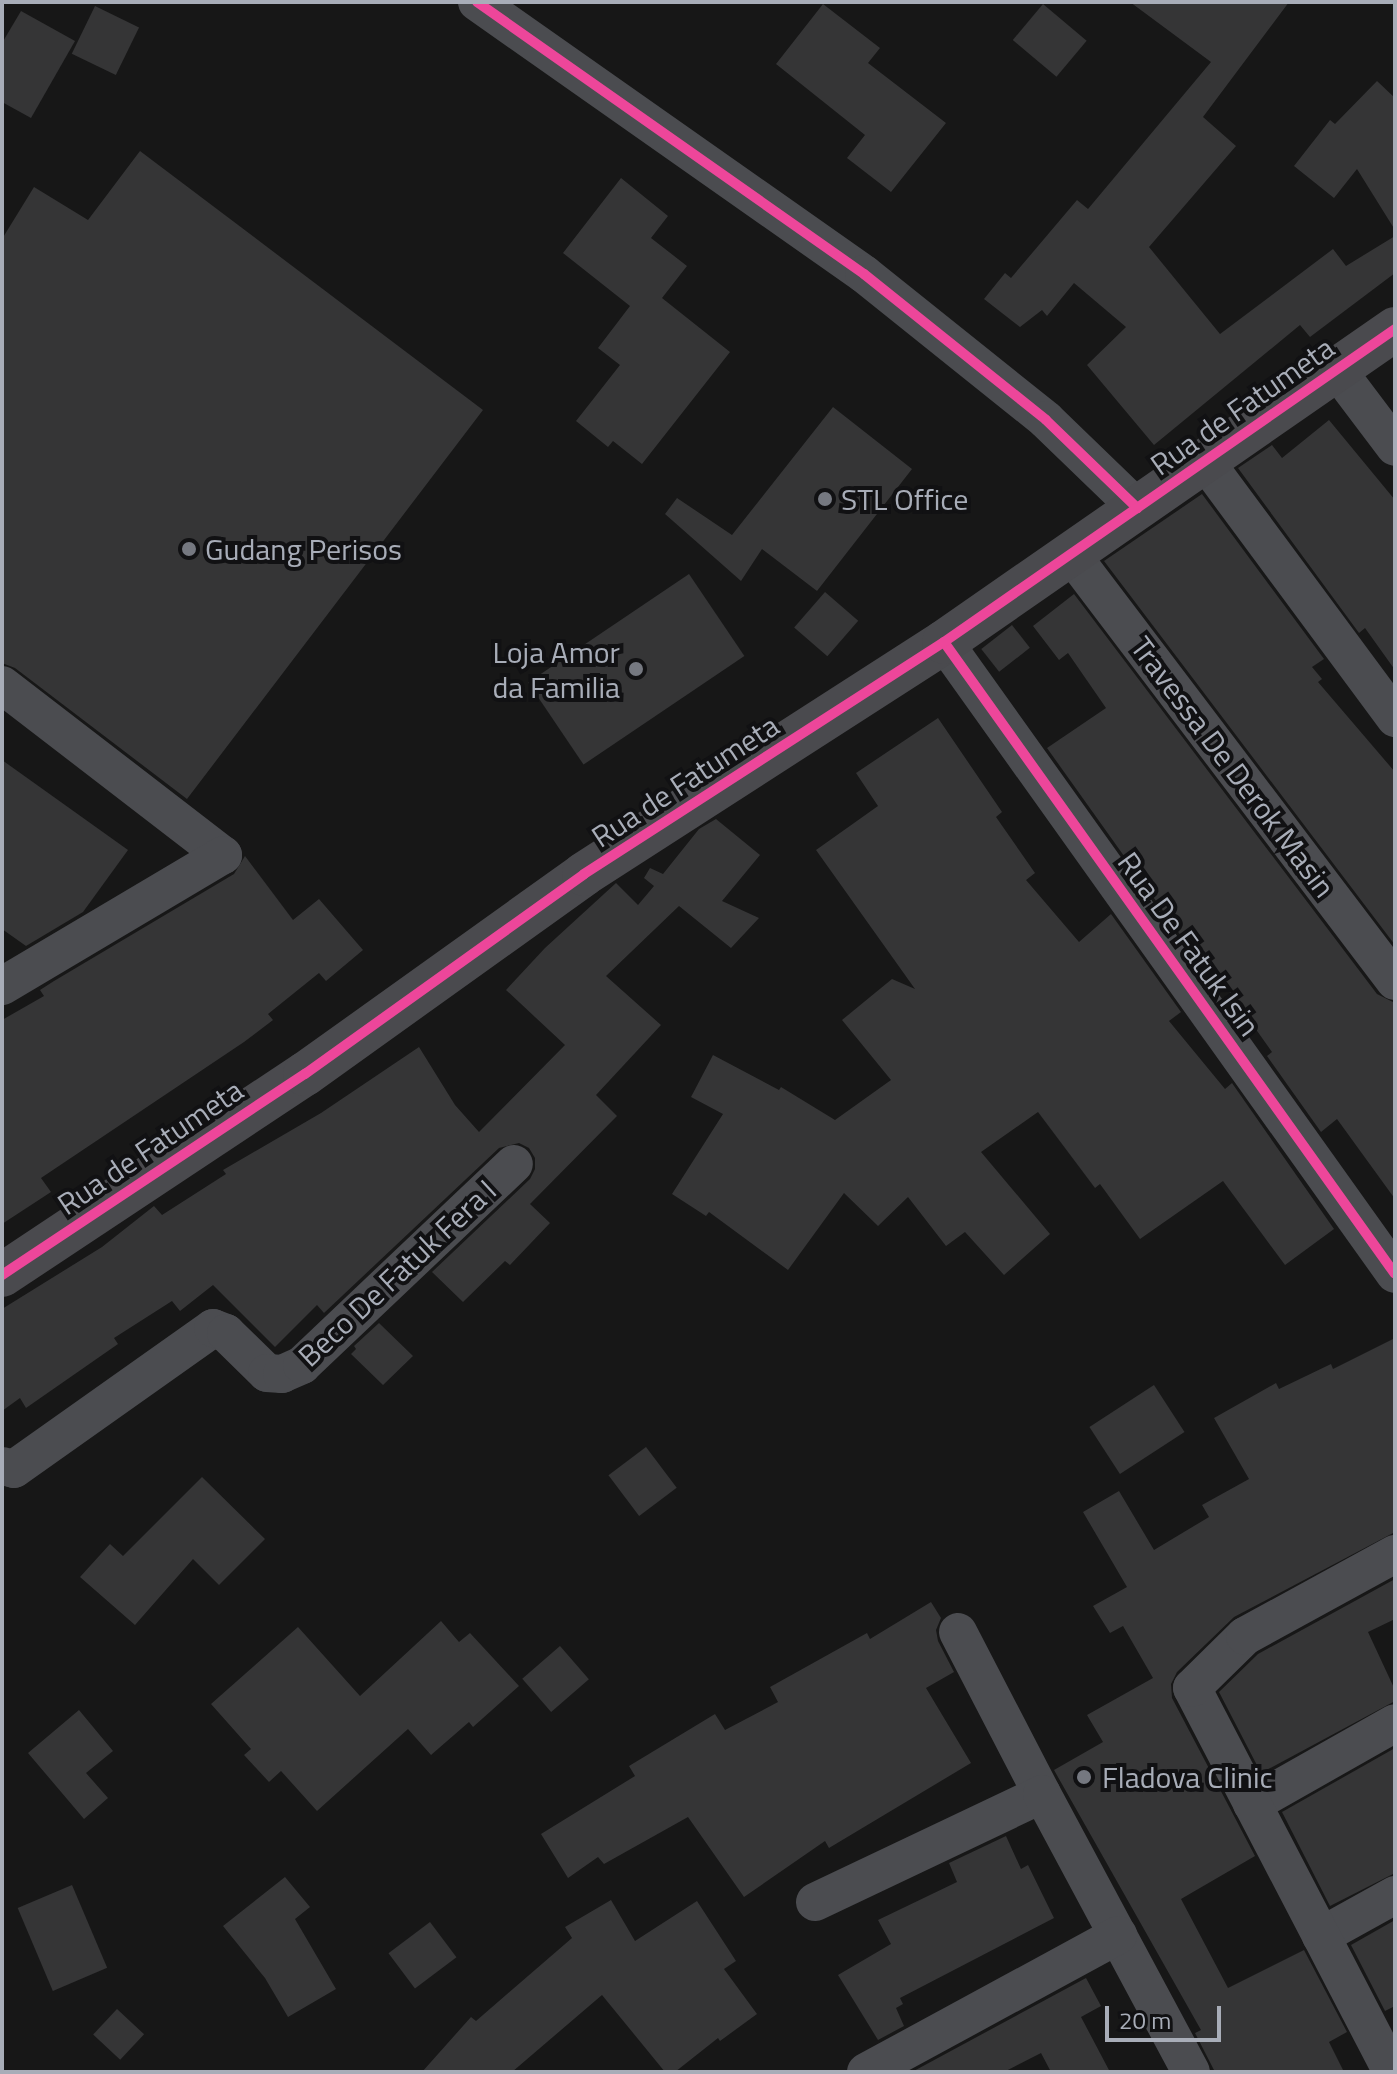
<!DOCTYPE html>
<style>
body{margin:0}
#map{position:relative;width:1397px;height:2074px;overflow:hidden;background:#171717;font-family:"Titillium Web",sans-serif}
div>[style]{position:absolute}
.building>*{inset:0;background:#353536;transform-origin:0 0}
.street>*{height:38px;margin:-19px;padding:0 19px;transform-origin:19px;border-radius:19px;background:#4b4c50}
.secondary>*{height:44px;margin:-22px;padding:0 22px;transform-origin:22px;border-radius:22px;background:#4a4a4e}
.cycleway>*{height:10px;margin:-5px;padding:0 5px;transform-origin:5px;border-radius:5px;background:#ed469a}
.dots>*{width:22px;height:22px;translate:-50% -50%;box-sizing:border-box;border:4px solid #111113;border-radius:50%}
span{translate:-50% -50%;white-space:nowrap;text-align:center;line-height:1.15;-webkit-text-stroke:8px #111113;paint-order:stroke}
.street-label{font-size:30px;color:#a8adb8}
.poi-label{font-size:30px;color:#a8adb8}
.left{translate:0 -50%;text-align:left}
.right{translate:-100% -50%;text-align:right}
.frame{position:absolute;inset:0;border:4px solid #a8adb8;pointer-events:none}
.scale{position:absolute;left:1105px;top:2006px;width:116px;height:36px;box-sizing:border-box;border:4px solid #a8adb8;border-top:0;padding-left:10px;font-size:24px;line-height:28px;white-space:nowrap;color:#a8adb8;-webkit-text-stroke:6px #111113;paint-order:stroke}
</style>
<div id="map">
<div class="building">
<i style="clip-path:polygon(1130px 2px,1289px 2px,1203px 117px,1236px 146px,1149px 247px,1220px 334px,1333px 249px,1346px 266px,1395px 236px,1395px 273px,1310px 337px,1300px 325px,1154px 445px,1087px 365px,1126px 327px,1074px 283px,1047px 316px,1042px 310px,1020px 327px,984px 299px,1005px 273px,1011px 278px,1077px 200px,1088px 209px,1211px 62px)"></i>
<i style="clip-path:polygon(823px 4px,880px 48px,868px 63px,946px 123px,891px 192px,847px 158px,865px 135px,776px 64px)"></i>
<i style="left:1043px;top:4px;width:57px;height:47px;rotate:40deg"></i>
<i style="left:95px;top:6px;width:49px;height:53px;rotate:26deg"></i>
<i style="clip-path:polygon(21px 11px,75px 41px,31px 118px,2px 102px,2px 43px)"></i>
<i style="clip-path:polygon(1377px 81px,1395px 98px,1395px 230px,1357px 169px,1334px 198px,1294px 166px,1330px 120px,1335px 124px)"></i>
<i style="clip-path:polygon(140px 151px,483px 410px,187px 799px,15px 668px,2px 663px,2px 239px,34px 187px,88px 220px)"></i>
<i style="clip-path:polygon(621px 178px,668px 216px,651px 238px,687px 266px,662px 298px,730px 352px,642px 464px,613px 441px,608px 447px,576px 421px,620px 365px,598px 348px,630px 306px,563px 253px)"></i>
<i style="clip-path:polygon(833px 407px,912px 469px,817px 591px,762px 549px,741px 581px,665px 514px,677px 498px,732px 535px)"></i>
<i style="clip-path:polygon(1329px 420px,1395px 500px,1395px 670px,1365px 628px,1359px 633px,1238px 468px,1272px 445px,1282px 458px)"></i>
<i style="clip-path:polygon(1202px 494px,1324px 659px,1312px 667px,1322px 679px,1318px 682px,1395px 772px,1395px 945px,1104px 561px)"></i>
<i style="left:689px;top:574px;width:99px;height:194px;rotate:56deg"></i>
<i style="left:825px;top:592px;width:44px;height:47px;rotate:41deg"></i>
<i style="clip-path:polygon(1074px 594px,1377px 994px,1395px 1003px,1395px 1199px,1337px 1119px,1321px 1132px,1267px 1056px,1272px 1052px,1221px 980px,1216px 985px,1047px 748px,1106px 708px,1068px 653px,1059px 660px,1033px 626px)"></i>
<i style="left:1012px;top:625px;width:29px;height:39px;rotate:52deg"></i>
<i style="clip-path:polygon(938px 718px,1002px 812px,996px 817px,1035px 873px,1026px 880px,1079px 942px,1111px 914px,1181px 1012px,1169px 1021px,1225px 1089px,1232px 1083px,1334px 1229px,1285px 1265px,1223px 1181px,1140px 1239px,1100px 1184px,1095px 1188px,1038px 1112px,981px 1152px,1050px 1234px,1004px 1275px,965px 1232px,946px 1246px,908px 1197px,878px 1226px,844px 1193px,788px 1270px,709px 1212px,706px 1216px,672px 1194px,723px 1114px,691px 1097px,713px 1055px,779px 1090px,781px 1087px,835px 1120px,891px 1080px,842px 1020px,892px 979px,915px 989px,816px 850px,878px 806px,856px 773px)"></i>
<i style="clip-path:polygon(2px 760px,128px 850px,83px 912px,26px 946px,2px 929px)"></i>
<i style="clip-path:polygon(716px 819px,760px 855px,722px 901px,759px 918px,731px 948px,679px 906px,606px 976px,661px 1025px,596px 1095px,617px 1116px,530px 1204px,550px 1223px,510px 1265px,505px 1261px,463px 1302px,432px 1272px,530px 1179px,535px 1169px,535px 1158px,529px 1148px,519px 1143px,499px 1148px,324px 1313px,317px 1305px,275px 1347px,213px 1285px,180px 1311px,172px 1301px,114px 1338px,118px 1344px,26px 1408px,20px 1398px,2px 1411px,2px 1309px,102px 1247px,154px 1206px,162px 1215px,226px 1174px,223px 1170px,321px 1113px,419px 1047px,455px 1105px,479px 1132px,565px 1045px,506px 990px,545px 948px,616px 883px,638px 905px,654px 886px,644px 878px,650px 868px,663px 874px,699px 829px)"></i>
<i style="clip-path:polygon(245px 856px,293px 920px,319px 899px,363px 950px,326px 981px,319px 973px,268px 1014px,273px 1020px,244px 1042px,41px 1178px,51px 1192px,2px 1224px,2px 1020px,44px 996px,40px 990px,54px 981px,234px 874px)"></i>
<i style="clip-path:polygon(379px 1323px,413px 1356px,383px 1385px,351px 1354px,356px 1349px,354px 1346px)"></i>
<i style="clip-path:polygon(1395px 1338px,1395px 1532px,1234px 1617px,1177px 1672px,1171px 1684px,1172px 1698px,1255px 1856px,1181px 1899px,1228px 1988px,1304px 1950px,1347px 2032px,1329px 2042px,1344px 2072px,1215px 2072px,1195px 2033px,1201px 2030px,1054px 1770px,1103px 1742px,1087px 1715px,1153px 1678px,1123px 1626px,1110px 1633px,1093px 1606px,1127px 1587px,1083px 1512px,1119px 1491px,1154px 1550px,1209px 1517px,1202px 1505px,1249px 1479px,1214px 1418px,1276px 1383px,1279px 1389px,1331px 1364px,1333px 1369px)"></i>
<i style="left:1154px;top:1385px;width:56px;height:77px;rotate:57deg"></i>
<i style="left:646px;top:1447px;width:51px;height:47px;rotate:53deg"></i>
<i style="clip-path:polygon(202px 1477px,265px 1539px,219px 1585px,193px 1559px,135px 1625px,80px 1577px,110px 1544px,123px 1556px)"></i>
<i style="clip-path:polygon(1395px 1579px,1395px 1619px,1368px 1632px,1395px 1690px,1395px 1701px,1261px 1773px,1219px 1692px,1258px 1654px)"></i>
<i style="clip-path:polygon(931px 1602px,941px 1618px,936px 1630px,938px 1641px,954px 1672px,926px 1688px,971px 1763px,829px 1848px,825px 1841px,744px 1897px,688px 1817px,604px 1864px,598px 1857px,568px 1878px,541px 1834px,635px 1776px,629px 1766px,715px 1714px,725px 1730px,778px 1702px,770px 1687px,867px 1633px,870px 1639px)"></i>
<i style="clip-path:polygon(441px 1621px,459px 1642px,470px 1633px,519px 1686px,473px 1727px,469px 1722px,431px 1755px,408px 1729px,317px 1811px,281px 1771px,269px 1782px,244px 1755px,251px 1749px,211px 1704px,298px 1627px,360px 1696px)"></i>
<i style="left:560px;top:1646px;width:44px;height:50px;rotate:49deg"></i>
<i style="clip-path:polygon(79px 1710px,113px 1751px,86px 1773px,108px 1798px,84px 1819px,28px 1753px)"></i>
<i style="clip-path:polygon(1395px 1748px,1395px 1873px,1330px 1906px,1282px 1812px)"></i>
<i style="clip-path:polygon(1006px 1836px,1021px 1869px,1028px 1865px,1054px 1918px,900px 1998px,903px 2004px,896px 2008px,904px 2026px,878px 2040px,838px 1975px,891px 1944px,878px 1920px,957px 1882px,949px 1863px)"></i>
<i style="clip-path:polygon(285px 1877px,310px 1907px,295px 1919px,336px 1989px,288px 2017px,265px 1978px,223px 1926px)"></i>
<i style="left:72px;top:1885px;width:90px;height:59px;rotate:67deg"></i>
<i style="clip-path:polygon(611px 1900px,635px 1941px,697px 1901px,736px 1961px,724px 1969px,757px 2014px,720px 2041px,718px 2038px,675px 2072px,665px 2072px,602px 1995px,512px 2072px,422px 2072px,471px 2017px,476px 2021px,572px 1938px,565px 1927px)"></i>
<i style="clip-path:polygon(1395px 1920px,1395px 2006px,1385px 2011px,1351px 1945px)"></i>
<i style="left:430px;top:1922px;width:44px;height:52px;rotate:53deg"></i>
<i style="clip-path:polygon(1086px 1978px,1101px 2006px,1081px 2017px,1110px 2072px,1051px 2072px,1041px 2053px,1004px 2072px,912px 2072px)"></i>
<i style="left:117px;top:2009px;width:37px;height:35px;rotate:43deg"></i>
</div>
<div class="street">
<i style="left:477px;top:2px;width:473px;rotate:35.1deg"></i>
<i style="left:864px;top:274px;width:233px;rotate:38.7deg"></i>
<i style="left:1046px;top:420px;width:127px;rotate:44deg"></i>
<i style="left:1337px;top:370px;width:96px;rotate:53deg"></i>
<i style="left:1205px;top:461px;width:320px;rotate:53.5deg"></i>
<i style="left:1071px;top:554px;width:536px;rotate:52.81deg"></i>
<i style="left:944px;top:642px;width:776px;rotate:54.49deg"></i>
<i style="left:2px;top:685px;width:279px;rotate:37.6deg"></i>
<i style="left:223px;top:855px;width:257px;rotate:149.3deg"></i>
<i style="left:2px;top:1466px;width:12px;rotate:14deg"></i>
<i style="left:14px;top:1469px;width:244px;rotate:-35.3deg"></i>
<i style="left:213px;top:1328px;width:14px;rotate:21deg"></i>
<i style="left:226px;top:1333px;width:57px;rotate:44.3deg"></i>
<i style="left:267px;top:1373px;width:15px;rotate:4deg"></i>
<i style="left:282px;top:1374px;width:22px;rotate:-24deg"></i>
<i style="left:302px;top:1365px;width:292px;rotate:-43.5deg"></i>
<i style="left:958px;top:1632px;width:182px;rotate:62.6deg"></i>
<i style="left:1252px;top:1804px;width:164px;rotate:-29.5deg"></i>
<i style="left:815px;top:1902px;width:251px;rotate:-25.4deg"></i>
<i style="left:1042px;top:1794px;width:315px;rotate:61.8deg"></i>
<i style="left:1321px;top:1936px;width:85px;rotate:-29deg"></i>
<i style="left:866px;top:2072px;width:287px;rotate:-28.5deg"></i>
<i style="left:1392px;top:2072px;width:433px;rotate:-117.5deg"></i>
<i style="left:1192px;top:1688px;width:74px;rotate:-44.5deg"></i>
<i style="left:1245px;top:1636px;width:171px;rotate:-28.7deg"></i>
</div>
<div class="secondary">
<i style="left:2px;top:1275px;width:364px;rotate:-33.6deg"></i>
<i style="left:305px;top:1074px;width:343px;rotate:-35.6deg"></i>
<i style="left:584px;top:874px;width:428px;rotate:-32.8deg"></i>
<i style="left:944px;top:642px;width:549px;rotate:-34.76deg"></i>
</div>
<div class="cycleway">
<i style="left:477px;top:2px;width:473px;rotate:35.1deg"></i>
<i style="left:864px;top:274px;width:233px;rotate:38.7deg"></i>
<i style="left:1046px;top:420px;width:127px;rotate:44deg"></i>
<i style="left:944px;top:642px;width:776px;rotate:54.49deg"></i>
<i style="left:2px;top:1275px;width:364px;rotate:-33.6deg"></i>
<i style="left:305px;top:1074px;width:343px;rotate:-35.6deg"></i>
<i style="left:584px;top:874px;width:428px;rotate:-32.8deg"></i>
<i style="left:944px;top:642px;width:549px;rotate:-34.76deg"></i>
</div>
<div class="dots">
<i style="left:825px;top:499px;background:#757880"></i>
<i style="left:189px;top:549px;background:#757880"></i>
<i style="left:636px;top:669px;background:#757880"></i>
<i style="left:1084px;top:1777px;background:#757880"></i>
</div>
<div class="street-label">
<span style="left:1242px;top:406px;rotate:-35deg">Rua de Fatumeta</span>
<span style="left:1233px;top:767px;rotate:53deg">Travessa De Derok Masin</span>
<span style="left:685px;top:781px;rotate:-33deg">Rua de Fatumeta</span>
<span style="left:1189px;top:944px;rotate:54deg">Rua De Fatuk Isin</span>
<span style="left:150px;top:1147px;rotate:-34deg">Rua de Fatumeta</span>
<span style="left:397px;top:1273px;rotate:-43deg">Beco De Fatuk Fera I</span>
</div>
<div class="poi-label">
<span class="left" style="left:841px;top:499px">STL Office</span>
<span class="left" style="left:205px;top:549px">Gudang Perisos</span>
<span class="right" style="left:620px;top:669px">Loja Amor<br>da Familia</span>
<span class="left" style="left:1102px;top:1777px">Fladova Clinic</span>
</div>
<div class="frame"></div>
<div class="scale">20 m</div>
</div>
